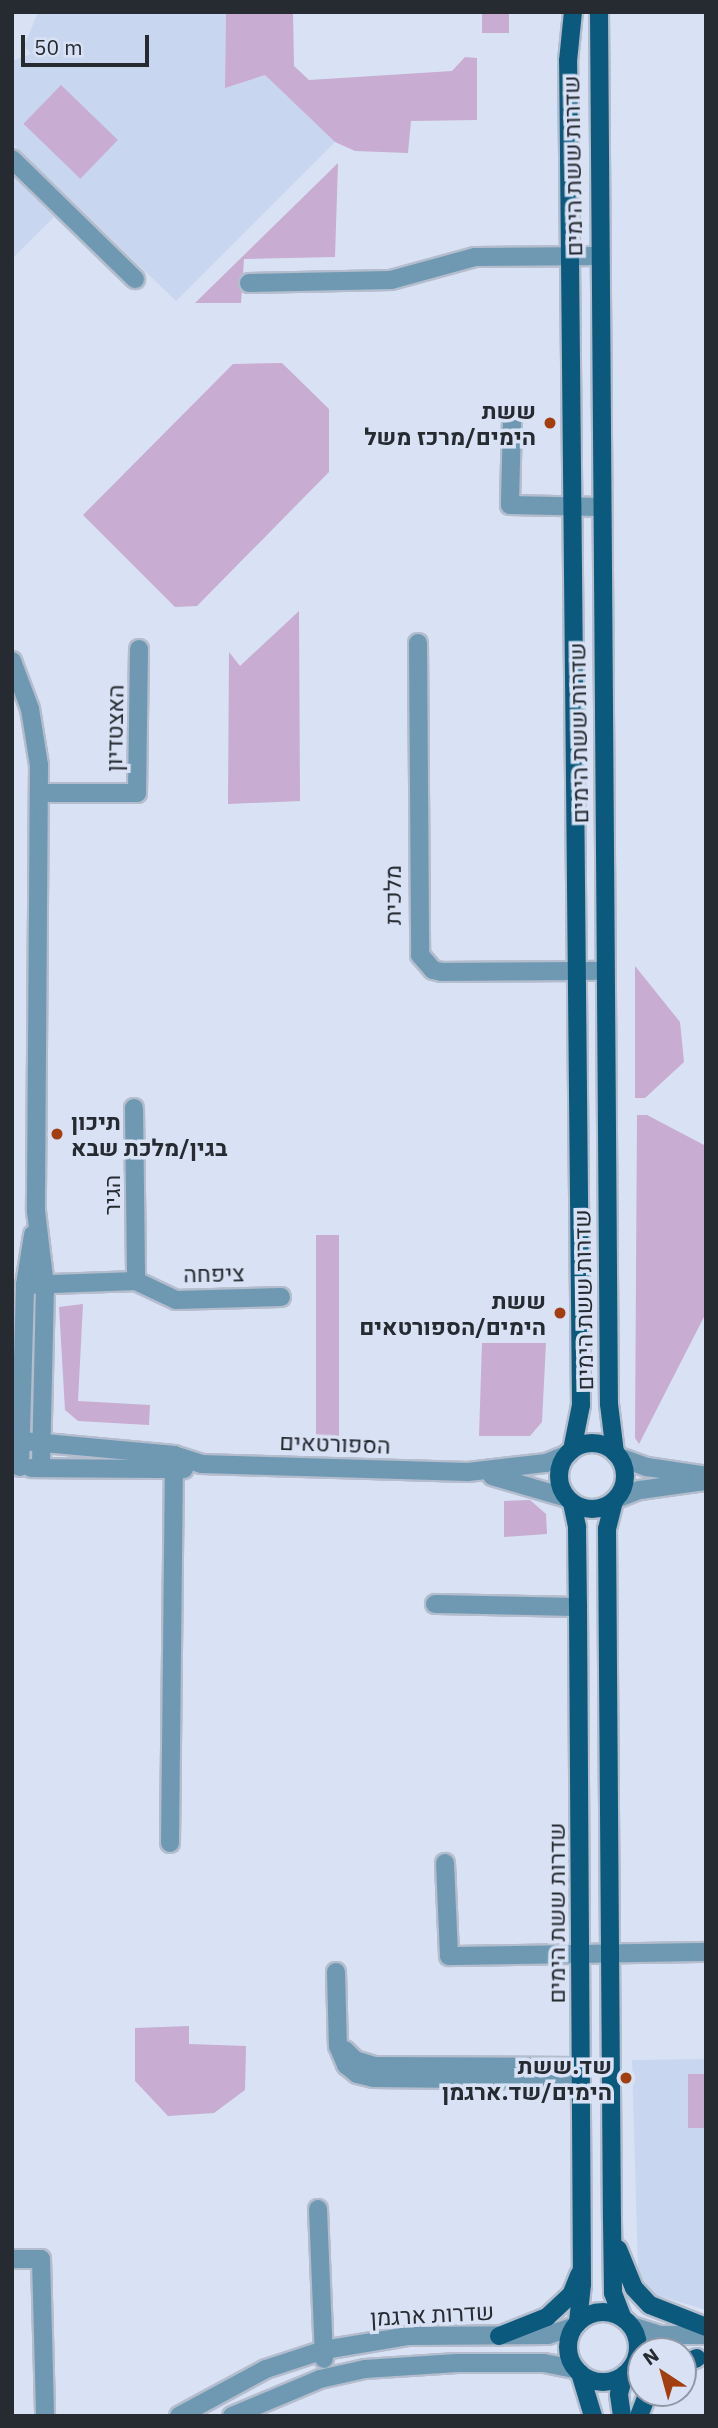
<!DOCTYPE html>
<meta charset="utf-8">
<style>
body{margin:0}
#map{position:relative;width:718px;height:2428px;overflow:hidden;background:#d8e2f4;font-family:"IBM Plex Sans",Heebo,sans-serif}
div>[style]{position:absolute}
.built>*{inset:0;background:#c9d6ef}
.green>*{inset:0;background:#c8acd1;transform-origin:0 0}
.roads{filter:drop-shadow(2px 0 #b4bdcd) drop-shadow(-2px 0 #b4bdcd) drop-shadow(0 2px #b4bdcd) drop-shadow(0 -2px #b4bdcd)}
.minor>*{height:18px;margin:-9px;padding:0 9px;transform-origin:9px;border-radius:9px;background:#6f99b2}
.major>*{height:18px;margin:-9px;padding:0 9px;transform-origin:9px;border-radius:9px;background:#0b597d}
.major>.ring{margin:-9px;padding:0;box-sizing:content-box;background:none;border:18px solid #0b597d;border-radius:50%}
.dots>*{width:19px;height:19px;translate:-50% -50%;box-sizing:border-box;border:4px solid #d8e2f4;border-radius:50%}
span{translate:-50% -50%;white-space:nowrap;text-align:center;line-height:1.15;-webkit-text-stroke:7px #d8e2f4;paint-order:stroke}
.street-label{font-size:23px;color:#262a31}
.poi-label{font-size:23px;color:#262a31;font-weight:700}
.right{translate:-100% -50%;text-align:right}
.left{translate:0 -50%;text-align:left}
.frame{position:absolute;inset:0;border:14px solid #262a31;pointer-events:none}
.north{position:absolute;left:627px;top:2337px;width:70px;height:70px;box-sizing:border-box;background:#d8e2f4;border:2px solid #9198a6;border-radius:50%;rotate:324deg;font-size:19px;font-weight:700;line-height:28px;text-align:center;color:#262a31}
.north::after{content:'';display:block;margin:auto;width:24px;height:32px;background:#a33e10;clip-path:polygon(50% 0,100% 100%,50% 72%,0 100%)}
.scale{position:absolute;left:21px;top:35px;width:128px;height:32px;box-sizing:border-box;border:4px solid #262a31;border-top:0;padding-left:9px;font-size:21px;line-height:24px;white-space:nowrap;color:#262a31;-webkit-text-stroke:5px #d8e2f4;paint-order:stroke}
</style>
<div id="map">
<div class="built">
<i style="clip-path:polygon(38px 12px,226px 12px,225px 88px,265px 75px,335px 142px,176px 301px,12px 143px,12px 61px,31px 54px,24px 46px)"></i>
<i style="clip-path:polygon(12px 176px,54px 217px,12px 259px)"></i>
<i style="clip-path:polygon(706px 2059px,706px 2310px,653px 2294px,638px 2271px,632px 2060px)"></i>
</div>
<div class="green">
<i style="clip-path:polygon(226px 12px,293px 12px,294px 66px,309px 80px,452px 71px,465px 57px,477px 58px,477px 120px,411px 121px,408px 153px,355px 151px,335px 142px,265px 75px,225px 88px)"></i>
<i style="left:482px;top:12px;width:27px;height:21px"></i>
<i style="left:61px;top:85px;width:79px;height:54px;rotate:44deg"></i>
<i style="clip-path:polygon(338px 163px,335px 257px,244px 259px,241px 303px,195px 303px)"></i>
<i style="clip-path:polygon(282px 363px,329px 409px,329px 472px,197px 606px,175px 607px,83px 515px,233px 364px)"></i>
<i style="clip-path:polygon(299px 611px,300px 801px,228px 804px,229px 652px,240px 666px)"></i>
<i style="clip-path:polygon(635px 966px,680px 1022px,684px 1062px,645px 1098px,635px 1098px)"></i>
<i style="clip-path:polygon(637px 1115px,647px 1115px,706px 1146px,706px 1313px,639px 1444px,635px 1438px)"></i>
<i style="left:316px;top:1235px;width:23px;height:201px"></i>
<i style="clip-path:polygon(83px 1304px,78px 1401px,150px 1405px,149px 1425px,78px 1421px,65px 1410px,59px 1307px)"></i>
<i style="clip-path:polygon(482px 1343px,546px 1343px,542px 1422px,530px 1436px,479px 1436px)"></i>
<i style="clip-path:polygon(530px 1500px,546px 1514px,547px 1534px,504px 1537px,504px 1501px)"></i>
<i style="clip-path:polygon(189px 2026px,189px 2044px,246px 2046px,245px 2090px,214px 2113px,168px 2116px,135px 2081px,135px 2028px)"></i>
<i style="left:688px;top:2074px;width:18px;height:54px"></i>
</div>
<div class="roads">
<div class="minor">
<i style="left:12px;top:159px;width:172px;rotate:44.3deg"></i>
<i style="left:249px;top:283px;width:142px;rotate:-1.2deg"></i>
<i style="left:391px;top:280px;width:87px;rotate:-15.3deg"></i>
<i style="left:475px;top:257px;width:123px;rotate:-0.5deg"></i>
<i style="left:512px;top:421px;width:84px;rotate:91.4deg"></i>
<i style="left:510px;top:505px;width:90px;rotate:1.3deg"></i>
<i style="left:418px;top:643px;width:312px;rotate:89.6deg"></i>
<i style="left:420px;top:955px;width:20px;rotate:49deg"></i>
<i style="left:433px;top:970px;width:9px;rotate:13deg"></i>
<i style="left:442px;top:972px;width:163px;rotate:-0.4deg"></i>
<i style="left:12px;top:661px;width:51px;rotate:69.4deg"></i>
<i style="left:30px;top:709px;width:57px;rotate:80.9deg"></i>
<i style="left:39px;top:765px;width:446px;rotate:90.4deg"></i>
<i style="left:36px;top:1211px;width:77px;rotate:83.2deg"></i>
<i style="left:45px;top:1287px;width:181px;rotate:91.3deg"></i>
<i style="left:39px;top:793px;width:98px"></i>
<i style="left:137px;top:793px;width:144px;rotate:-89.2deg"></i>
<i style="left:134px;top:1108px;width:173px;rotate:89.3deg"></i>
<i style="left:25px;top:1285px;width:111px;rotate:-2.1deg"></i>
<i style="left:136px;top:1281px;width:44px;rotate:25.4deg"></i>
<i style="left:176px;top:1300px;width:105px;rotate:-1.6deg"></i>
<i style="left:12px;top:1440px;width:163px;rotate:5.3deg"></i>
<i style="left:174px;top:1455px;width:28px;rotate:18deg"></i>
<i style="left:201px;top:1464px;width:267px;rotate:1.7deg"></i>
<i style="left:468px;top:1472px;width:79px;rotate:-6.6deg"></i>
<i style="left:546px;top:1463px;width:24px;rotate:-22deg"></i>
<i style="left:619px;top:1457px;width:30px;rotate:20deg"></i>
<i style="left:647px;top:1467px;width:56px;rotate:8.3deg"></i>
<i style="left:20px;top:1467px;width:182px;rotate:-88.4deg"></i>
<i style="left:25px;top:1285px;width:51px;rotate:-80.9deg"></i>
<i style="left:31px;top:1468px;width:153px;rotate:0.4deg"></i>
<i style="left:492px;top:1476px;width:78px;rotate:16.3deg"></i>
<i style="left:616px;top:1499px;width:26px;rotate:-21deg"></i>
<i style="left:640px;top:1490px;width:67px;rotate:-7.8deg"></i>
<i style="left:435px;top:1604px;width:143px;rotate:1.2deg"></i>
<i style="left:170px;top:1843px;width:388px;rotate:-89.4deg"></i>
<i style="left:445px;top:1863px;width:93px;rotate:87.5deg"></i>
<i style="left:449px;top:1956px;width:257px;rotate:-0.9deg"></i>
<i style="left:336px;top:1972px;width:74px;rotate:88.5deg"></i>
<i style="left:338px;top:2046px;width:21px;rotate:67deg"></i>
<i style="left:346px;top:2065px;width:14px;rotate:39deg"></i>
<i style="left:357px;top:2074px;width:16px;rotate:14deg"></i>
<i style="left:373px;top:2078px;width:208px;rotate:0.6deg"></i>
<i style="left:345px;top:2050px;width:14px;rotate:45deg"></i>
<i style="left:355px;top:2060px;width:21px;rotate:17deg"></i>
<i style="left:375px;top:2066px;width:206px;rotate:0.3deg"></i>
<i style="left:318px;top:2209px;width:150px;rotate:87.7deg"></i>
<i style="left:12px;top:2259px;width:29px"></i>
<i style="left:41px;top:2259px;width:157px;rotate:88.5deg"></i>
<i style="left:632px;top:2326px;width:28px;rotate:18deg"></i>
<i style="left:659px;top:2335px;width:47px"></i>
<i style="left:631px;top:2368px;width:11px;rotate:-22deg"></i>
<i style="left:179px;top:2416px;width:99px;rotate:-28.4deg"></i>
<i style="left:266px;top:2369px;width:61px;rotate:-18.1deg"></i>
<i style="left:324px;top:2350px;width:86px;rotate:-9.4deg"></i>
<i style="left:409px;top:2336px;width:139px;rotate:-0.4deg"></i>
<i style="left:548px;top:2335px;width:28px;rotate:-18deg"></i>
<i style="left:232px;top:2416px;width:95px;rotate:-22.8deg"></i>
<i style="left:320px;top:2379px;width:46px;rotate:-12.5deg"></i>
<i style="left:365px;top:2369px;width:92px;rotate:-3.7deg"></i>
<i style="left:457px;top:2363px;width:87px"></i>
<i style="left:544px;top:2363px;width:33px;rotate:11deg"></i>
</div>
<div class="major">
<i style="left:599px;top:12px;width:1392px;rotate:89.59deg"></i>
<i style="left:609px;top:1404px;width:49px;rotate:83deg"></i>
<i class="ring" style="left:559px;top:1443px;width:48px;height:48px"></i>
<i style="left:572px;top:1450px;width:46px;rotate:-78.7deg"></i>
<i style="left:581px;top:1405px;width:1344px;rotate:-90.55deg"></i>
<i style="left:568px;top:61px;width:49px;rotate:-84.2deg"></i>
<i style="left:614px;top:1501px;width:29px;rotate:104deg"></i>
<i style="left:607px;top:1529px;width:691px;rotate:89.59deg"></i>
<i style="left:612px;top:2220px;width:73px;rotate:89.2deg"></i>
<i style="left:613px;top:2293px;width:26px;rotate:69deg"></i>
<i style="left:572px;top:1503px;width:25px;rotate:78deg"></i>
<i style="left:577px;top:1527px;width:80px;rotate:89.3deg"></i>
<i style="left:578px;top:1607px;width:677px;rotate:89.66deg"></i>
<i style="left:582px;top:2284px;width:39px;rotate:96deg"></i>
<i style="left:618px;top:2249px;width:42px;rotate:67.7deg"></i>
<i style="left:634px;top:2288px;width:23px;rotate:47deg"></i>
<i style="left:650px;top:2305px;width:60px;rotate:21.4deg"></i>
<i class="ring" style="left:568px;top:2312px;width:52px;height:52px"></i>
<i style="left:499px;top:2336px;width:52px;rotate:-21.6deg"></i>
<i style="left:547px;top:2317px;width:33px;rotate:-43deg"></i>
<i style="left:571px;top:2295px;width:22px;rotate:-68deg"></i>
<i style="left:683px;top:2364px;width:15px;rotate:-23deg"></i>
<i style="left:580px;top:2373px;width:45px;rotate:73.2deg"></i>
<i style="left:622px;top:2416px;width:22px;rotate:-98deg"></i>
<i style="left:619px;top:2394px;width:20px;rotate:-75deg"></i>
<i style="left:639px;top:2416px;width:25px;rotate:-69deg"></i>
</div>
</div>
<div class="dots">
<i style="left:550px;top:423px;background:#a33e10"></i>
<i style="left:57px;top:1134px;background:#a33e10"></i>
<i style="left:560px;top:1313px;background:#a33e10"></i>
<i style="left:626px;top:2078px;background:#a33e10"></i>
</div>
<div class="street-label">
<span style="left:572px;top:166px;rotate:-91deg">שדרות ששת הימים</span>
<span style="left:114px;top:728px;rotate:-89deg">האצטדיון</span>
<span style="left:578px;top:733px;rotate:-91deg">שדרות ששת הימים</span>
<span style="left:392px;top:895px;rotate:-90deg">מלכית</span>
<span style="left:111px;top:1195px;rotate:-90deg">הגיר</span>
<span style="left:214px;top:1273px;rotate:-1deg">ציפחה</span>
<span style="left:583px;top:1300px;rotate:-91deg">שדרות ששת הימים</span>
<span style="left:335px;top:1443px;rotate:2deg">הספורטאים</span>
<span style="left:556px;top:1913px;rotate:-90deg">שדרות ששת הימים</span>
<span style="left:432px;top:2314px;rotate:-3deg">שדרות ארגמן</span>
</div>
<div class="poi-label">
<span class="right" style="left:536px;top:423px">ששת<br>הימים/מרכז משל</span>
<span class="left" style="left:71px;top:1134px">תיכון<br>בגין/מלכת שבא</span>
<span class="right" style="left:546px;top:1313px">ששת<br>הימים/הספורטאים</span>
<span class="right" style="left:612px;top:2078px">שד.ששת<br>הימים/שד.ארגמן</span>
</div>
<div class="frame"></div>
<div class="north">N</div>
<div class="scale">50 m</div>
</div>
